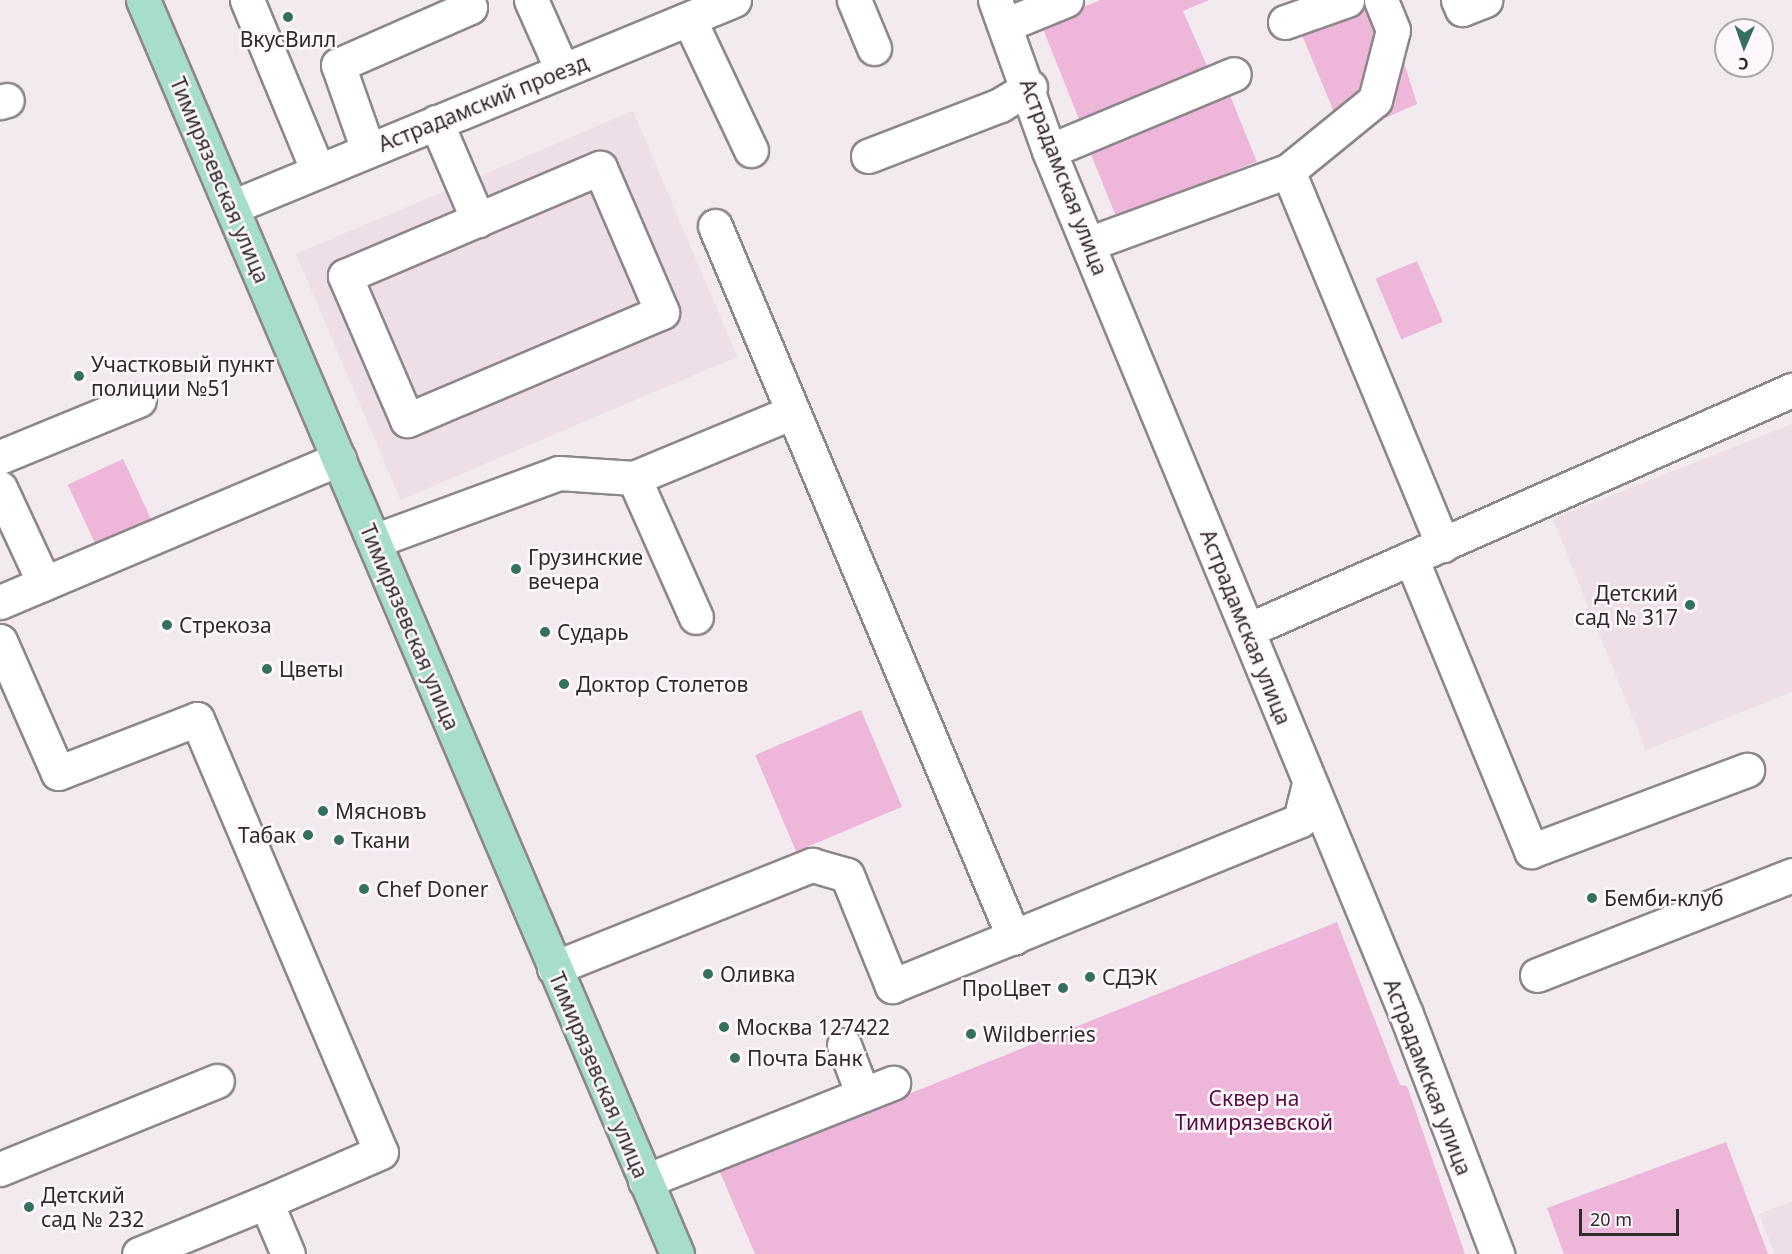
<!DOCTYPE html>
<meta charset="utf-8">
<style>
body{margin:0}
#map{position:relative;width:1792px;height:1254px;overflow:hidden;background:#f2eaee;font-family:"Noto Sans",sans-serif}
div>[style]{position:absolute}
.built>*{inset:0;background:#eddee7;transform-origin:0 0}
.green>*{inset:0;background:#eeb6d9;transform-origin:0 0}
.roads{filter:drop-shadow(2px 0 #8d868a) drop-shadow(-2px 0 #8d868a) drop-shadow(0 2px #8d868a) drop-shadow(0 -2px #8d868a)}
.minor>*{height:33px;margin:-16.5px;padding:0 16.5px;transform-origin:16.5px;border-radius:16.5px;background:#fff}
.major>*{height:33px;margin:-16.5px;padding:0 16.5px;transform-origin:16.5px;border-radius:16.5px;background:#a7decb}
.dots>*{width:16px;height:16px;translate:-50% -50%;box-sizing:border-box;border:3px solid #fff7fc;border-radius:50%}
span{translate:-50% -50%;white-space:nowrap;text-align:center;line-height:1.15;-webkit-text-stroke:5px #fff7fc;paint-order:stroke}
.poi-label{font-size:21px;color:#2e2b2d}
.left{translate:0 -50%;text-align:left}
.right{translate:-100% -50%;text-align:right}
.street-label{font-size:21px;color:#2e2b2d}
.park-label{font-size:21px;color:#580c45}
.north{position:absolute;left:1714px;top:18px;width:60px;height:60px;box-sizing:border-box;background:#fff7fc;border:2px solid #aba5a9;border-radius:50%;rotate:182deg;font-size:16px;font-weight:700;line-height:24px;text-align:center;color:#2e2b2d}
.north::after{content:'';display:block;margin:auto;width:21px;height:27px;background:#33705d;clip-path:polygon(50% 0,100% 100%,50% 72%,0 100%)}
.scale{position:absolute;left:1579px;top:1209px;width:100px;height:27px;box-sizing:border-box;border:3px solid #2e2b2d;border-top:0;padding-left:8px;font-size:18px;line-height:21px;white-space:nowrap;color:#2e2b2d;-webkit-text-stroke:4px #fff7fc;paint-order:stroke}
</style>
<div id="map">
<div class="built">
<i style="left:633px;top:111px;width:267px;height:366px;rotate:67deg"></i>
<i style="clip-path:polygon(1792px 424px,1792px 692px,1646px 750px,1553px 519px)"></i>
<i style="clip-path:polygon(1792px 1202px,1792px 1254px,1775px 1254px,1759px 1214px)"></i>
</div>
<div class="green">
<i style="clip-path:polygon(1101px 0,1209px 0,1183px 11px,1211px 75px,1083px 129px,1041px 24px)"></i>
<i style="clip-path:polygon(1361px 0,1375px 0,1387px 31px,1369px 102px,1334px 112px,1297px 23px)"></i>
<i style="clip-path:polygon(1397px 40px,1417px 104px,1340px 138px)"></i>
<i style="left:1229px;top:93px;width:74px;height:151px;rotate:68deg"></i>
<i style="left:1417px;top:261px;width:66px;height:45px;rotate:67deg"></i>
<i style="left:123px;top:459px;width:72px;height:61px;rotate:65deg"></i>
<i style="left:861px;top:710px;width:105px;height:115px;rotate:67deg"></i>
<i style="clip-path:polygon(1337px 922px,1400px 1085px,1407px 1086px,1465px 1254px,755px 1254px,719px 1170px)"></i>
<i style="clip-path:polygon(1726px 1142px,1768px 1254px,1564px 1254px,1547px 1208px)"></i>
</div>
<div class="roads">
<div class="minor">
<i style="left:247px;top:0;width:185px;rotate:67.5deg"></i>
<i style="left:531px;top:0;width:77px;rotate:66.1deg"></i>
<i style="left:854px;top:0;width:52px;rotate:67.4deg"></i>
<i style="left:995px;top:0;width:160px;rotate:70.3deg"></i>
<i style="left:1049px;top:151px;width:934px;rotate:67.53deg"></i>
<i style="left:1406px;top:1014px;width:257px;rotate:69.2deg"></i>
<i style="left:1458px;top:0;width:10px;rotate:66deg"></i>
<i style="left:1462px;top:9px;width:25px;rotate:-21deg"></i>
<i style="left:689px;top:19px;width:145px;rotate:64.7deg"></i>
<i style="left:1285px;top:22px;width:66px;rotate:-19.5deg"></i>
<i style="left:1005px;top:25px;width:66px;rotate:-22.3deg"></i>
<i style="left:0;top:102px;width:7px;rotate:-16deg"></i>
<i style="left:436px;top:122px;width:107px;rotate:66.8deg"></i>
<i style="left:368px;top:150px;width:90px;rotate:-109.4deg"></i>
<i style="left:338px;top:65px;width:144px;rotate:-23.7deg"></i>
<i style="left:470px;top:7px;width:8px;rotate:-120deg"></i>
<i style="left:1049px;top:151px;width:200px;rotate:-22.6deg"></i>
<i style="left:868px;top:156px;width:142px;rotate:-21.1deg"></i>
<i style="left:1000px;top:105px;width:35px;rotate:-31deg"></i>
<i style="left:600px;top:168px;width:157px;rotate:66.7deg"></i>
<i style="left:662px;top:312px;width:277px;rotate:157deg"></i>
<i style="left:407px;top:420px;width:157px;rotate:-113.3deg"></i>
<i style="left:345px;top:276px;width:277px;rotate:-23deg"></i>
<i style="left:1288px;top:171px;width:112px;rotate:-39.2deg"></i>
<i style="left:1375px;top:100px;width:72px;rotate:-75.6deg"></i>
<i style="left:1393px;top:30px;width:32px;rotate:-112deg"></i>
<i style="left:232px;top:207px;width:543px;rotate:-22.41deg"></i>
<i style="left:715px;top:226px;width:772px;rotate:67.22deg"></i>
<i style="left:1088px;top:244px;width:213px;rotate:-20.1deg"></i>
<i style="left:1288px;top:171px;width:405px;rotate:67.5deg"></i>
<i style="left:0;top:457px;width:150px;rotate:-22.3deg"></i>
<i style="left:634px;top:478px;width:152px;rotate:66deg"></i>
<i style="left:0;top:488px;width:105px;rotate:65.1deg"></i>
<i style="left:374px;top:541px;width:197px;rotate:-20.2deg"></i>
<i style="left:559px;top:473px;width:75px;rotate:3.8deg"></i>
<i style="left:634px;top:478px;width:169px;rotate:-22.6deg"></i>
<i style="left:1411px;top:558px;width:317px;rotate:67.7deg"></i>
<i style="left:1531px;top:851px;width:231px;rotate:-20.6deg"></i>
<i style="left:0;top:602px;width:368px;rotate:-22.9deg"></i>
<i style="left:1248px;top:630px;width:595px;rotate:-23.81deg"></i>
<i style="left:0;top:641px;width:144px;rotate:66.3deg"></i>
<i style="left:58px;top:773px;width:149px;rotate:-21.2deg"></i>
<i style="left:197px;top:719px;width:470px;rotate:67deg"></i>
<i style="left:381px;top:1152px;width:125px;rotate:156.5deg"></i>
<i style="left:266px;top:1202px;width:56px;rotate:67.1deg"></i>
<i style="left:554px;top:968px;width:278px;rotate:-21.8deg"></i>
<i style="left:812px;top:865px;width:36px;rotate:16deg"></i>
<i style="left:847px;top:875px;width:120px;rotate:67.9deg"></i>
<i style="left:892px;top:986px;width:440px;rotate:-22.1deg"></i>
<i style="left:1300px;top:820px;width:37px;rotate:-76deg"></i>
<i style="left:1537px;top:975px;width:274px;rotate:-21.4deg"></i>
<i style="left:844px;top:1045px;width:53px;rotate:69.2deg"></i>
<i style="left:0;top:1169px;width:234px;rotate:-22.1deg"></i>
<i style="left:645px;top:1181px;width:267px;rotate:-21.6deg"></i>
<i style="left:139px;top:1254px;width:137px;rotate:-22.3deg"></i>
</div>
<div class="major">
<i style="left:143px;top:0;width:1363px;rotate:66.93deg"></i>
</div>
</div>
<div class="dots">
<i style="left:288px;top:17px;background:#33705d"></i>
<i style="left:79px;top:376px;background:#33705d"></i>
<i style="left:516px;top:569px;background:#33705d"></i>
<i style="left:1690px;top:605px;background:#33705d"></i>
<i style="left:167px;top:625px;background:#33705d"></i>
<i style="left:545px;top:632px;background:#33705d"></i>
<i style="left:267px;top:669px;background:#33705d"></i>
<i style="left:564px;top:684px;background:#33705d"></i>
<i style="left:323px;top:811px;background:#33705d"></i>
<i style="left:308px;top:835px;background:#33705d"></i>
<i style="left:339px;top:840px;background:#33705d"></i>
<i style="left:364px;top:889px;background:#33705d"></i>
<i style="left:1592px;top:898px;background:#33705d"></i>
<i style="left:708px;top:974px;background:#33705d"></i>
<i style="left:1090px;top:977px;background:#33705d"></i>
<i style="left:1063px;top:988px;background:#33705d"></i>
<i style="left:724px;top:1027px;background:#33705d"></i>
<i style="left:971px;top:1034px;background:#33705d"></i>
<i style="left:735px;top:1058px;background:#33705d"></i>
<i style="left:29px;top:1207px;background:#33705d"></i>
</div>
<div class="poi-label">
<span style="left:288px;top:39px">ВкусВилл</span>
<span class="left" style="left:91px;top:376px">Участковый пункт<br>полиции №51</span>
<span class="left" style="left:528px;top:569px">Грузинские<br>вечера</span>
<span class="right" style="left:1678px;top:605px">Детский<br>сад № 317</span>
<span class="left" style="left:179px;top:625px">Стрекоза</span>
<span class="left" style="left:557px;top:632px">Сударь</span>
<span class="left" style="left:279px;top:669px">Цветы</span>
<span class="left" style="left:576px;top:684px">Доктор Столетов</span>
<span class="left" style="left:335px;top:811px">Мясновъ</span>
<span class="right" style="left:296px;top:835px">Табак</span>
<span class="left" style="left:351px;top:840px">Ткани</span>
<span class="left" style="left:376px;top:889px">Chef Doner</span>
<span class="left" style="left:1604px;top:898px">Бемби-клуб</span>
<span class="left" style="left:720px;top:974px">Оливка</span>
<span class="left" style="left:1102px;top:977px">СДЭК</span>
<span class="right" style="left:1051px;top:988px">ПроЦвет</span>
<span class="left" style="left:736px;top:1027px">Москва 127422</span>
<span class="left" style="left:983px;top:1034px">Wildberries</span>
<span class="left" style="left:747px;top:1058px">Почта Банк</span>
<span class="left" style="left:41px;top:1207px">Детский<br>сад № 232</span>
</div>
<div class="street-label">
<span style="left:483px;top:103px;rotate:-22deg">Астрадамский проезд</span>
<span style="left:1064px;top:177px;rotate:69deg">Астрадамская улица</span>
<span style="left:220px;top:180px;rotate:67deg">Тимирязевская улица</span>
<span style="left:410px;top:627px;rotate:67deg">Тимирязевская улица</span>
<span style="left:1246px;top:627px;rotate:68deg">Астрадамская улица</span>
<span style="left:599px;top:1075px;rotate:67deg">Тимирязевская улица</span>
<span style="left:1428px;top:1077px;rotate:69deg">Астрадамская улица</span>
</div>
<div class="park-label">
<span style="left:1254px;top:1110px">Сквер на<br>Тимирязевской</span>
</div>
<div class="north">С</div>
<div class="scale">20 m</div>
</div>
